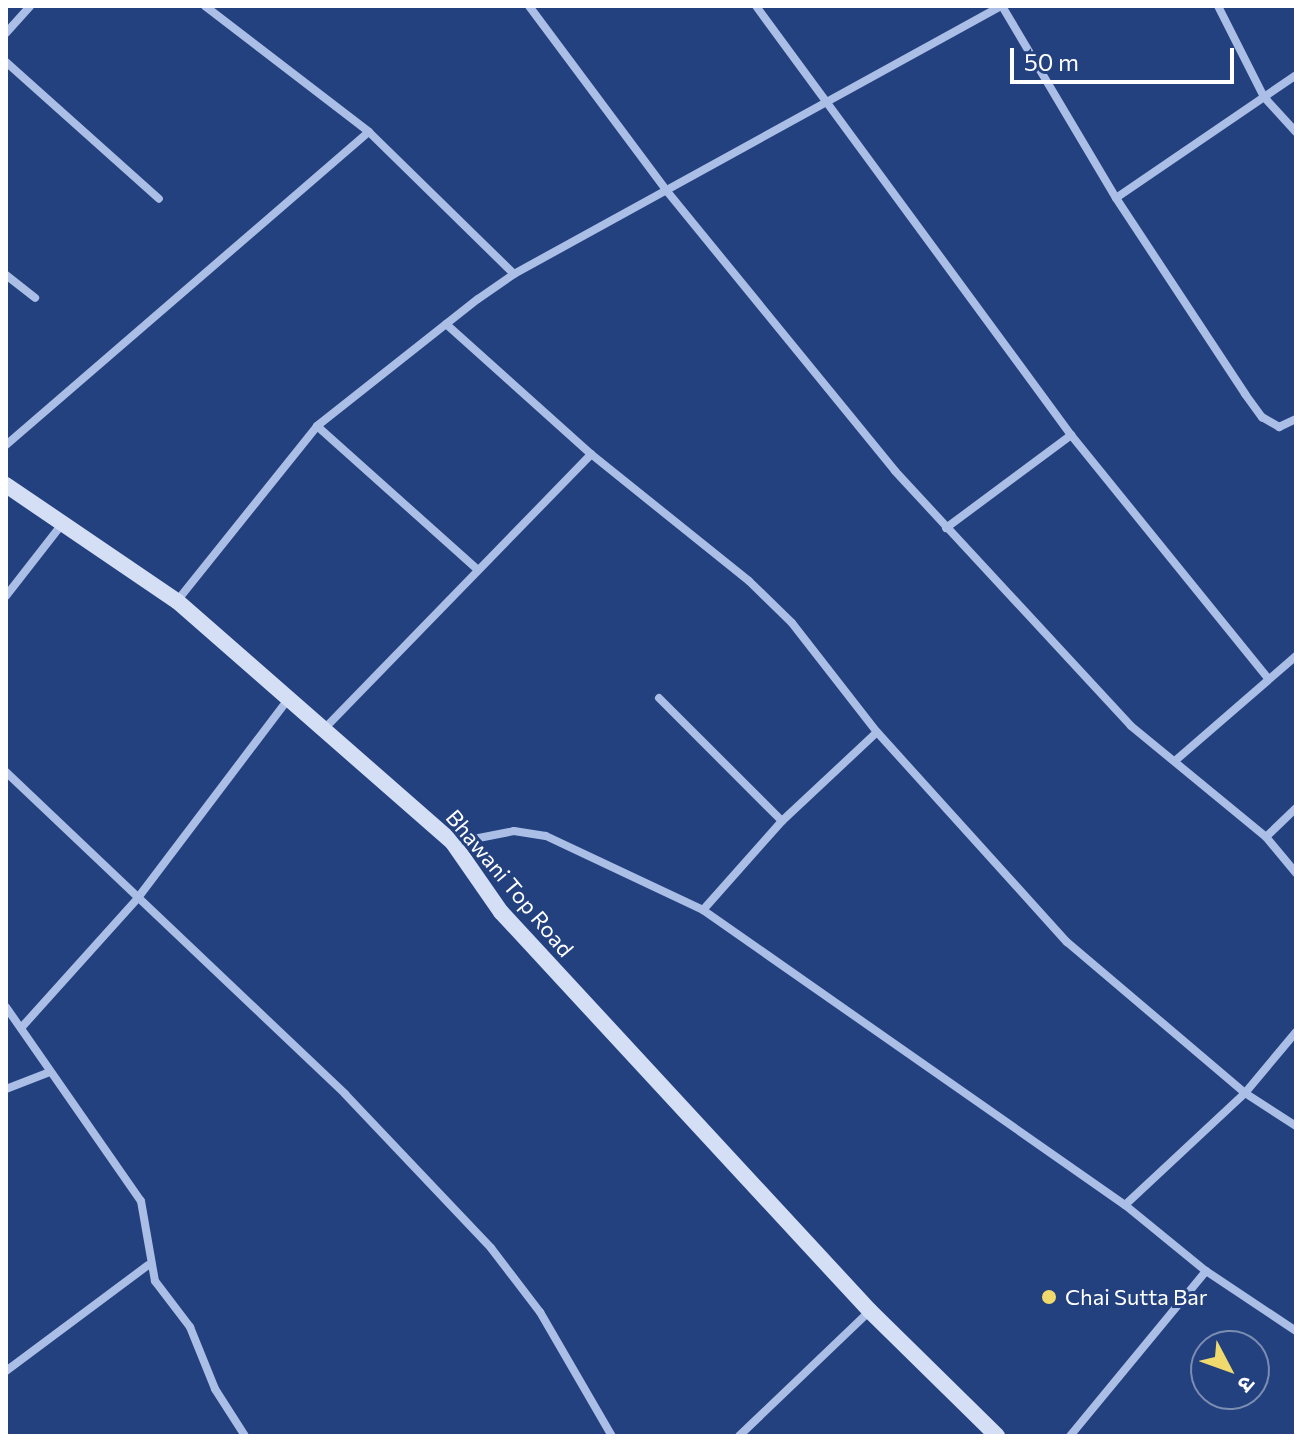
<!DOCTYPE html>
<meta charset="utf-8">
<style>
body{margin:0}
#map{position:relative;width:1302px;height:1442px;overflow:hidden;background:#24417f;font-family:Commissioner,"Noto Sans Devanagari",sans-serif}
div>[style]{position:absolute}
.street>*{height:8px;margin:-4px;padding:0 4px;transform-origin:4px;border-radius:4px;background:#aabee6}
.secondary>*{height:16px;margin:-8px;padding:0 8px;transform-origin:8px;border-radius:8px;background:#d4def5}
.dots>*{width:22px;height:22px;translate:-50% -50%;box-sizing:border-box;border:4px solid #24417f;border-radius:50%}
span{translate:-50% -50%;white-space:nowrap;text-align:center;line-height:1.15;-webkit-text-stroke:6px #24417f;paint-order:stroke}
.street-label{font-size:22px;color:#fff}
.poi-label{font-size:22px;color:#fff}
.left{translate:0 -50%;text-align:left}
.frame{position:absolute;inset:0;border:8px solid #fff;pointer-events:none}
.north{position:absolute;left:1190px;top:1330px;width:80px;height:80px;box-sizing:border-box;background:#24417f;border:2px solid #7c8db2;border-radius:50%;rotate:131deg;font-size:22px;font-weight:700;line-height:32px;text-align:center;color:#fff}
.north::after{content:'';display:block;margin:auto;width:28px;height:36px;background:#f0da6e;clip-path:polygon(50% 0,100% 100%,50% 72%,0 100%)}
.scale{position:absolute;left:1010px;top:48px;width:224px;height:36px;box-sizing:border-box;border:4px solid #fff;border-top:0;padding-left:10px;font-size:24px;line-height:28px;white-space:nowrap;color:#fff;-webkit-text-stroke:6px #24417f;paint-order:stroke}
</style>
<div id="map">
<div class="street">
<i style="left:205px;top:6px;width:207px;rotate:37.5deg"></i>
<i style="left:369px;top:132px;width:203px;rotate:44.4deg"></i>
<i style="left:529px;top:6px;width:229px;rotate:53.3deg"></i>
<i style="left:666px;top:190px;width:362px;rotate:50.8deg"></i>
<i style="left:895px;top:471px;width:347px;rotate:47.2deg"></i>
<i style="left:1131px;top:726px;width:175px;rotate:39.4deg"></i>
<i style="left:1266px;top:837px;width:47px;rotate:50.2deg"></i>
<i style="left:756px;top:6px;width:532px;rotate:53.71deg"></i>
<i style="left:1071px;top:435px;width:313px;rotate:51deg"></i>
<i style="left:1002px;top:6px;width:223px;rotate:59.3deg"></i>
<i style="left:1116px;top:198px;width:235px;rotate:56.6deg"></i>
<i style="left:1245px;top:394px;width:29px;rotate:54deg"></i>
<i style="left:1262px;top:417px;width:20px;rotate:30deg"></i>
<i style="left:1279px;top:427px;width:19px;rotate:-25deg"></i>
<i style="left:1218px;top:6px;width:102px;rotate:63.2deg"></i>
<i style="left:1264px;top:97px;width:47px;rotate:47.6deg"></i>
<i style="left:6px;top:33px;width:36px;rotate:-48deg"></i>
<i style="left:6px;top:62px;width:205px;rotate:41.8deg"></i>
<i style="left:1116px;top:198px;width:218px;rotate:-34.3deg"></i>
<i style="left:6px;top:275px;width:37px;rotate:38deg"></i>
<i style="left:446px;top:324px;width:195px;rotate:41.9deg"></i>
<i style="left:591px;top:454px;width:203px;rotate:38.8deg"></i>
<i style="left:749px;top:581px;width:60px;rotate:44.3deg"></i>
<i style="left:792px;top:623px;width:138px;rotate:52.1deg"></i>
<i style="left:877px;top:732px;width:283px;rotate:47.9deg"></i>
<i style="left:1067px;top:942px;width:233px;rotate:40.3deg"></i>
<i style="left:1245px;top:1093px;width:61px;rotate:32.9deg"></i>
<i style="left:317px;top:426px;width:213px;rotate:41.8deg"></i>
<i style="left:6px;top:445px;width:479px;rotate:-40.8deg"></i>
<i style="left:946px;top:528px;width:156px;rotate:-36.6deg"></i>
<i style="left:6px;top:596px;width:91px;rotate:-52.1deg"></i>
<i style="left:177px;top:601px;width:224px;rotate:-51.3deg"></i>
<i style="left:317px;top:426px;width:205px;rotate:-38.3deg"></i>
<i style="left:478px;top:299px;width:44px;rotate:-34.8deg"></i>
<i style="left:514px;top:274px;width:556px;rotate:-28.82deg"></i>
<i style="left:659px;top:698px;width:174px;rotate:45deg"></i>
<i style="left:325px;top:728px;width:382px;rotate:-45.8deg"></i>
<i style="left:1176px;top:760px;width:159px;rotate:-40.9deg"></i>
<i style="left:6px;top:772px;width:468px;rotate:43.5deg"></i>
<i style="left:345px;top:1094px;width:212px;rotate:46.5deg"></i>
<i style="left:491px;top:1248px;width:81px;rotate:52.6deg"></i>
<i style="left:540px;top:1312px;width:143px;rotate:59.9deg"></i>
<i style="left:1266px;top:837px;width:42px;rotate:-44deg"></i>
<i style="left:453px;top:843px;width:62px;rotate:-11.1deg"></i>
<i style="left:514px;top:831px;width:32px;rotate:9deg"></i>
<i style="left:546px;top:836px;width:174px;rotate:25.2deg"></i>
<i style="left:703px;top:910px;width:515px;rotate:34.96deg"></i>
<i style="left:1125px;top:1205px;width:164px;rotate:-43deg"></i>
<i style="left:1245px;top:1093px;width:80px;rotate:-50.1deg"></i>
<i style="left:703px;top:910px;width:119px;rotate:-48.4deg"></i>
<i style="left:782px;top:821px;width:130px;rotate:-43.1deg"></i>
<i style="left:6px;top:1007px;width:236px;rotate:55.2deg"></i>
<i style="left:141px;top:1201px;width:81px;rotate:80.1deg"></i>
<i style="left:155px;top:1281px;width:58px;rotate:52.7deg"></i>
<i style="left:190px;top:1327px;width:67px;rotate:68deg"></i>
<i style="left:215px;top:1389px;width:56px;rotate:57.4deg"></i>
<i style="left:21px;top:1028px;width:173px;rotate:-48deg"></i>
<i style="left:137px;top:899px;width:251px;rotate:-52.9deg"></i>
<i style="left:6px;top:1089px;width:47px;rotate:-21.1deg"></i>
<i style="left:1125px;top:1205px;width:104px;rotate:39.2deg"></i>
<i style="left:1206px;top:1271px;width:108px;rotate:33.7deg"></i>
<i style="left:6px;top:1371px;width:177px;rotate:-36.7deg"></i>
<i style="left:739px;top:1436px;width:181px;rotate:-43.7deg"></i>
<i style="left:1070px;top:1436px;width:214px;rotate:-50.5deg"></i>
</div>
<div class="secondary">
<i style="left:6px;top:485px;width:207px;rotate:34.2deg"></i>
<i style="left:177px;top:601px;width:367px;rotate:41.2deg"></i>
<i style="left:453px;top:843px;width:84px;rotate:55.2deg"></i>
<i style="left:501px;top:912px;width:543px;rotate:47.24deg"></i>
<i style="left:870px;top:1311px;width:178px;rotate:44.5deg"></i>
</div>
<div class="dots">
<i style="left:1049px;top:1297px;background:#f0da6e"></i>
</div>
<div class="street-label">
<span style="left:510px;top:883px;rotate:50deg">Bhawani Top Road</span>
</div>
<div class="poi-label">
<span class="left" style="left:1065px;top:1297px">Chai Sutta Bar</span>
</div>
<div class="frame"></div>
<div class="north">उ</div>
<div class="scale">50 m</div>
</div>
